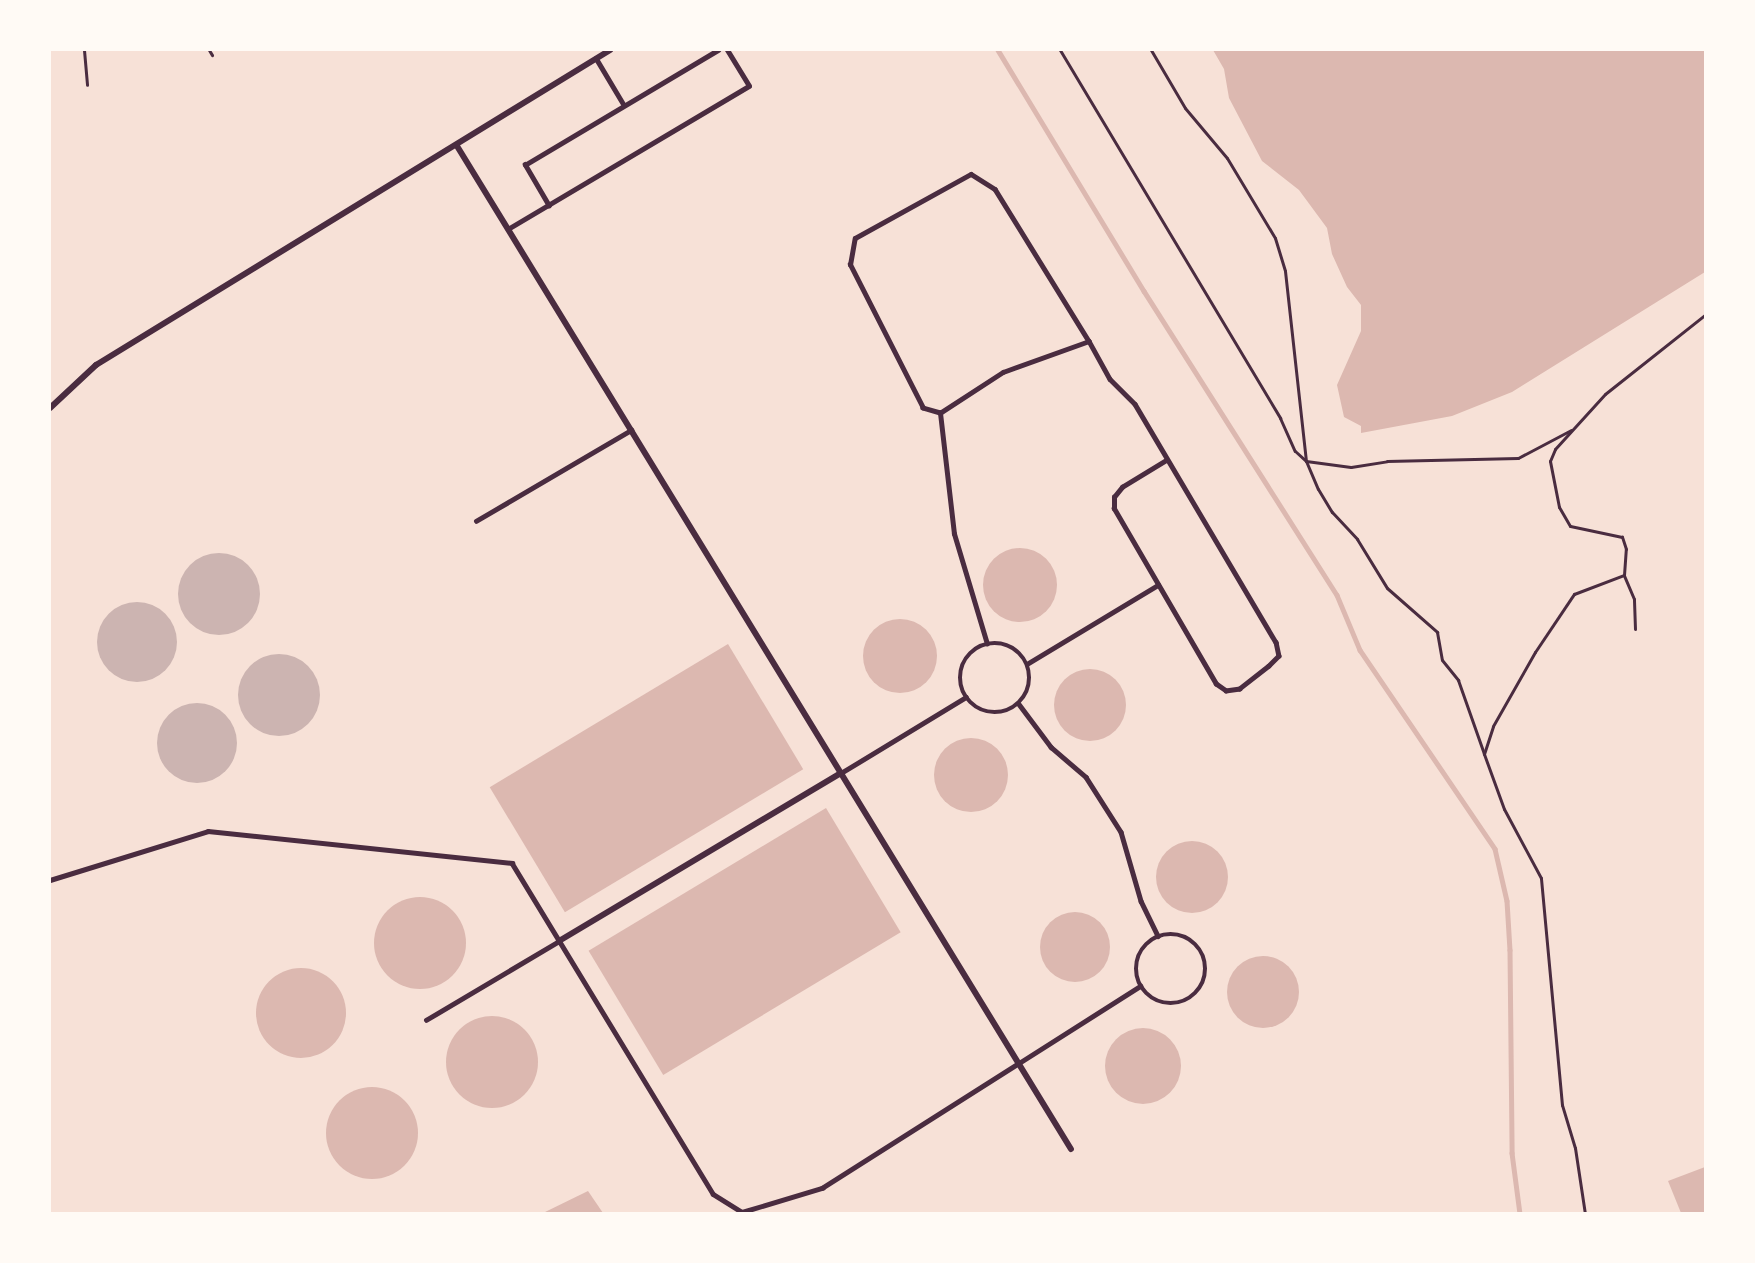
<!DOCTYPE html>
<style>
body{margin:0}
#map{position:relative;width:1755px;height:1263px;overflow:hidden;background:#f7e1d7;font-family:Quicksand,sans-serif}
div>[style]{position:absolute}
.water>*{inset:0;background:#dcb8b0;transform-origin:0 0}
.round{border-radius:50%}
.stream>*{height:4.5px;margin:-2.25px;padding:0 2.25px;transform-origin:2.25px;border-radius:2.25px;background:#dcb8b0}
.building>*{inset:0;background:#ccb4b1}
.path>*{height:3px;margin:-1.5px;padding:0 1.5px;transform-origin:1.5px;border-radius:1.5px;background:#4a2c40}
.service>*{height:4.5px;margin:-2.25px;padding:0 2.25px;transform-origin:2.25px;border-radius:2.25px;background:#4a2c40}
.service>.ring{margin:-2.25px;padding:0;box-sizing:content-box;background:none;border:4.5px solid #4a2c40;border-radius:50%}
.minor>*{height:6px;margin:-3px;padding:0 3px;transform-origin:3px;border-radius:3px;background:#4a2c40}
span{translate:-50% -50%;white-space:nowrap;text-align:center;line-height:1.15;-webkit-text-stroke:6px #fffaf5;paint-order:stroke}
.frame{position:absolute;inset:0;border:51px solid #fffaf5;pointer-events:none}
</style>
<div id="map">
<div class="water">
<i style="clip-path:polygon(1213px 50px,1705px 50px,1705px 272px,1512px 392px,1452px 416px,1361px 433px,1361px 426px,1344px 417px,1337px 385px,1361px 331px,1361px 305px,1347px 287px,1332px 254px,1327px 228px,1299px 190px,1262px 161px,1229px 98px,1224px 69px)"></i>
<i class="round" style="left:983px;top:548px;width:74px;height:74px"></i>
<i class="round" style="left:863px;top:619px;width:74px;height:74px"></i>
<i style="left:728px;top:644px;width:146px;height:278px;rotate:59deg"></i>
<i class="round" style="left:1054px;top:669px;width:72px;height:72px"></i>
<i class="round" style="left:934px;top:738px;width:74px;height:74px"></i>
<i style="left:826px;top:808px;width:145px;height:277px;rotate:59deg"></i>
<i class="round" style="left:1156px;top:841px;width:72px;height:72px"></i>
<i class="round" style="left:374px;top:897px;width:92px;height:92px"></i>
<i class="round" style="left:1040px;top:912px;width:70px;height:70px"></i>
<i class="round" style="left:1227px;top:956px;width:72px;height:72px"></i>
<i class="round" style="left:256px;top:968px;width:90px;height:90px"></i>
<i class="round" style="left:446px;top:1016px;width:92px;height:92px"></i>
<i class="round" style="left:1105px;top:1028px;width:76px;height:76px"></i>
<i class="round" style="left:326px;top:1087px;width:92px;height:92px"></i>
<i style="clip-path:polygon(1705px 1167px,1705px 1213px,1681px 1213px,1668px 1181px)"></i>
<i style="clip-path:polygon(588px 1191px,603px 1213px,543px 1213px)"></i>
</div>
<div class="stream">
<i style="left:998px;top:50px;width:282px;rotate:58.8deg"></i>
<i style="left:1144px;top:291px;width:360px;rotate:57.6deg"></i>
<i style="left:1337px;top:595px;width:60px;rotate:67.3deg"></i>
<i style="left:1360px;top:650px;width:240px;rotate:55.8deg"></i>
<i style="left:1495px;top:849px;width:53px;rotate:77deg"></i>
<i style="left:1507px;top:901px;width:49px;rotate:86.5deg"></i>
<i style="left:1510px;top:950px;width:203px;rotate:89.4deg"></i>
<i style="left:1512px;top:1153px;width:62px;rotate:82.5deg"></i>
</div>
<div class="building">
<i class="round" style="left:178px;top:553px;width:82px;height:82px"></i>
<i class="round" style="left:97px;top:602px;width:80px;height:80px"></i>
<i class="round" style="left:238px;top:654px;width:82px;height:82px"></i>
<i class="round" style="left:157px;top:703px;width:80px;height:80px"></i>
</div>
<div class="path">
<i style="left:84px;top:50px;width:35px;rotate:85deg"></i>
<i style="left:209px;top:50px;width:6px;rotate:59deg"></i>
<i style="left:1060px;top:50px;width:429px;rotate:59.1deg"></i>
<i style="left:1280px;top:418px;width:36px;rotate:66deg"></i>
<i style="left:1295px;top:451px;width:15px;rotate:42deg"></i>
<i style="left:1306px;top:461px;width:45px;rotate:7.6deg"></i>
<i style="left:1351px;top:467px;width:36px;rotate:-9deg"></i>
<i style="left:1387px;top:461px;width:131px;rotate:-1.3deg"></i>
<i style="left:1518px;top:458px;width:60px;rotate:-27.8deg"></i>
<i style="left:1151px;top:50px;width:67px;rotate:59.6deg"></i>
<i style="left:1185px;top:108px;width:65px;rotate:50deg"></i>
<i style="left:1227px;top:158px;width:93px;rotate:59deg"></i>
<i style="left:1275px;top:238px;width:34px;rotate:73deg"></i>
<i style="left:1285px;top:271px;width:191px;rotate:83.7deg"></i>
<i style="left:1306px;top:461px;width:30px;rotate:67deg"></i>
<i style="left:1318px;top:489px;width:27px;rotate:59deg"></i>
<i style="left:1332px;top:512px;width:37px;rotate:47deg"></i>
<i style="left:1357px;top:539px;width:57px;rotate:58.5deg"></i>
<i style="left:1387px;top:588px;width:67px;rotate:41.3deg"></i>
<i style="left:1437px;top:632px;width:28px;rotate:80deg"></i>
<i style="left:1442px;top:660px;width:26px;rotate:51deg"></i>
<i style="left:1458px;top:680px;width:78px;rotate:70.6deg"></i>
<i style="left:1635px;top:629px;width:30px;rotate:-92deg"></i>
<i style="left:1634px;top:599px;width:26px;rotate:-113deg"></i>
<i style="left:1624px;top:575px;width:26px;rotate:-86deg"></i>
<i style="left:1626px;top:549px;width:13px;rotate:-108deg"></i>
<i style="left:1622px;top:537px;width:53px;rotate:-168.1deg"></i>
<i style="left:1570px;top:526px;width:22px;rotate:-120deg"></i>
<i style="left:1559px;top:507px;width:47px;rotate:-101.1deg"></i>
<i style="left:1550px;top:461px;width:13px;rotate:-67deg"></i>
<i style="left:1555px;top:449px;width:74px;rotate:-47.7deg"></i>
<i style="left:1605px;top:394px;width:129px;rotate:-38.4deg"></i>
<i style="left:1585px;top:1214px;width:67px;rotate:-98.6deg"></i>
<i style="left:1575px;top:1148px;width:45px;rotate:-106.8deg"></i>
<i style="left:1562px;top:1105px;width:228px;rotate:-95.3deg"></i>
<i style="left:1541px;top:878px;width:78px;rotate:-118.2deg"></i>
<i style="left:1504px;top:809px;width:59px;rotate:-110deg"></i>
<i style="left:1484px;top:754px;width:29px;rotate:-72deg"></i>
<i style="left:1493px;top:726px;width:85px;rotate:-60.4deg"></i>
<i style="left:1535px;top:652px;width:70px;rotate:-56.1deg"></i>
<i style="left:1574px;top:594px;width:53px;rotate:-20.8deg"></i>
</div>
<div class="service">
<i style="left:596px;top:58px;width:55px;rotate:59.2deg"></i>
<i style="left:549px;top:206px;width:48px;rotate:-120.3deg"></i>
<i style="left:525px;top:165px;width:225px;rotate:-30.8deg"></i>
<i style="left:508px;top:229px;width:280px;rotate:-30.7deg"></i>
<i style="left:749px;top:86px;width:42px;rotate:-121.4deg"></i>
<i style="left:940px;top:413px;width:18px;rotate:-164deg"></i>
<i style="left:923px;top:408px;width:161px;rotate:-117deg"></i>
<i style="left:850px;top:265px;width:27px;rotate:-80deg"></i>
<i style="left:855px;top:238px;width:132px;rotate:-28.9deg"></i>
<i style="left:971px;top:174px;width:28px;rotate:32deg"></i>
<i style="left:995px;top:189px;width:179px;rotate:58.3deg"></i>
<i style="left:476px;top:521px;width:180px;rotate:-30.4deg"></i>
<i class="ring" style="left:960px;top:643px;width:65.5px;height:65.5px"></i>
<i style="left:987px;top:644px;width:115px;rotate:-106.7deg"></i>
<i style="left:954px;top:534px;width:122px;rotate:-96.6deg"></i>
<i style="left:940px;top:413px;width:75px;rotate:-33.1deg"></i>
<i style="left:1003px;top:372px;width:91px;rotate:-19.8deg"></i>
<i style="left:1089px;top:341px;width:43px;rotate:61.1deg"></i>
<i style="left:1110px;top:379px;width:35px;rotate:45deg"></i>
<i style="left:1135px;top:404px;width:277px;rotate:59.4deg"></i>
<i style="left:1276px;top:642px;width:14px;rotate:78deg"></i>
<i style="left:1279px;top:656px;width:14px;rotate:135deg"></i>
<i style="left:1269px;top:666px;width:37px;rotate:142deg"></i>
<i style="left:1240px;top:689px;width:14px;rotate:172deg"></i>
<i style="left:1226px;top:691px;width:12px;rotate:-145deg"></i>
<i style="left:1216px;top:684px;width:203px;rotate:-120.2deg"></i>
<i style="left:1114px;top:509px;width:12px;rotate:-90deg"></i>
<i style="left:1114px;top:497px;width:13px;rotate:-51deg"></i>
<i style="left:1122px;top:487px;width:52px;rotate:-31.5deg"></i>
<i style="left:1027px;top:664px;width:153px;rotate:-31.1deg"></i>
<i style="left:1019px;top:704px;width:54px;rotate:53.3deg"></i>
<i style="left:1051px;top:747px;width:46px;rotate:40.6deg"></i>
<i style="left:1086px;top:777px;width:65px;rotate:57.5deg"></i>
<i style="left:1121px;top:832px;width:72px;rotate:73.8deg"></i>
<i style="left:1141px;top:901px;width:39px;rotate:64deg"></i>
<i style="left:841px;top:773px;width:146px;rotate:-31.3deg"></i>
<i style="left:50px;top:880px;width:165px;rotate:-17.2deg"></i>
<i style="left:208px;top:831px;width:306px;rotate:6deg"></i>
<i style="left:512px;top:863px;width:387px;rotate:58.7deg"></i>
<i style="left:713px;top:1194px;width:34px;rotate:32deg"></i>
<i style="left:742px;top:1212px;width:84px;rotate:-16.7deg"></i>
<i style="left:822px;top:1188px;width:377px;rotate:-32.4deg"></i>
<i class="ring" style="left:1136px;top:934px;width:65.5px;height:65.5px"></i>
<i style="left:426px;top:1020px;width:155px;rotate:-30.7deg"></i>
</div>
<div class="minor">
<i style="left:457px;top:146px;width:1176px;rotate:58.53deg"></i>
<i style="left:50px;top:408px;width:63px;rotate:-43.1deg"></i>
<i style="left:96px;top:365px;width:603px;rotate:-31.5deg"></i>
<i style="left:559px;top:941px;width:328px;rotate:-30.8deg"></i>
</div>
<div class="frame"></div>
</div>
